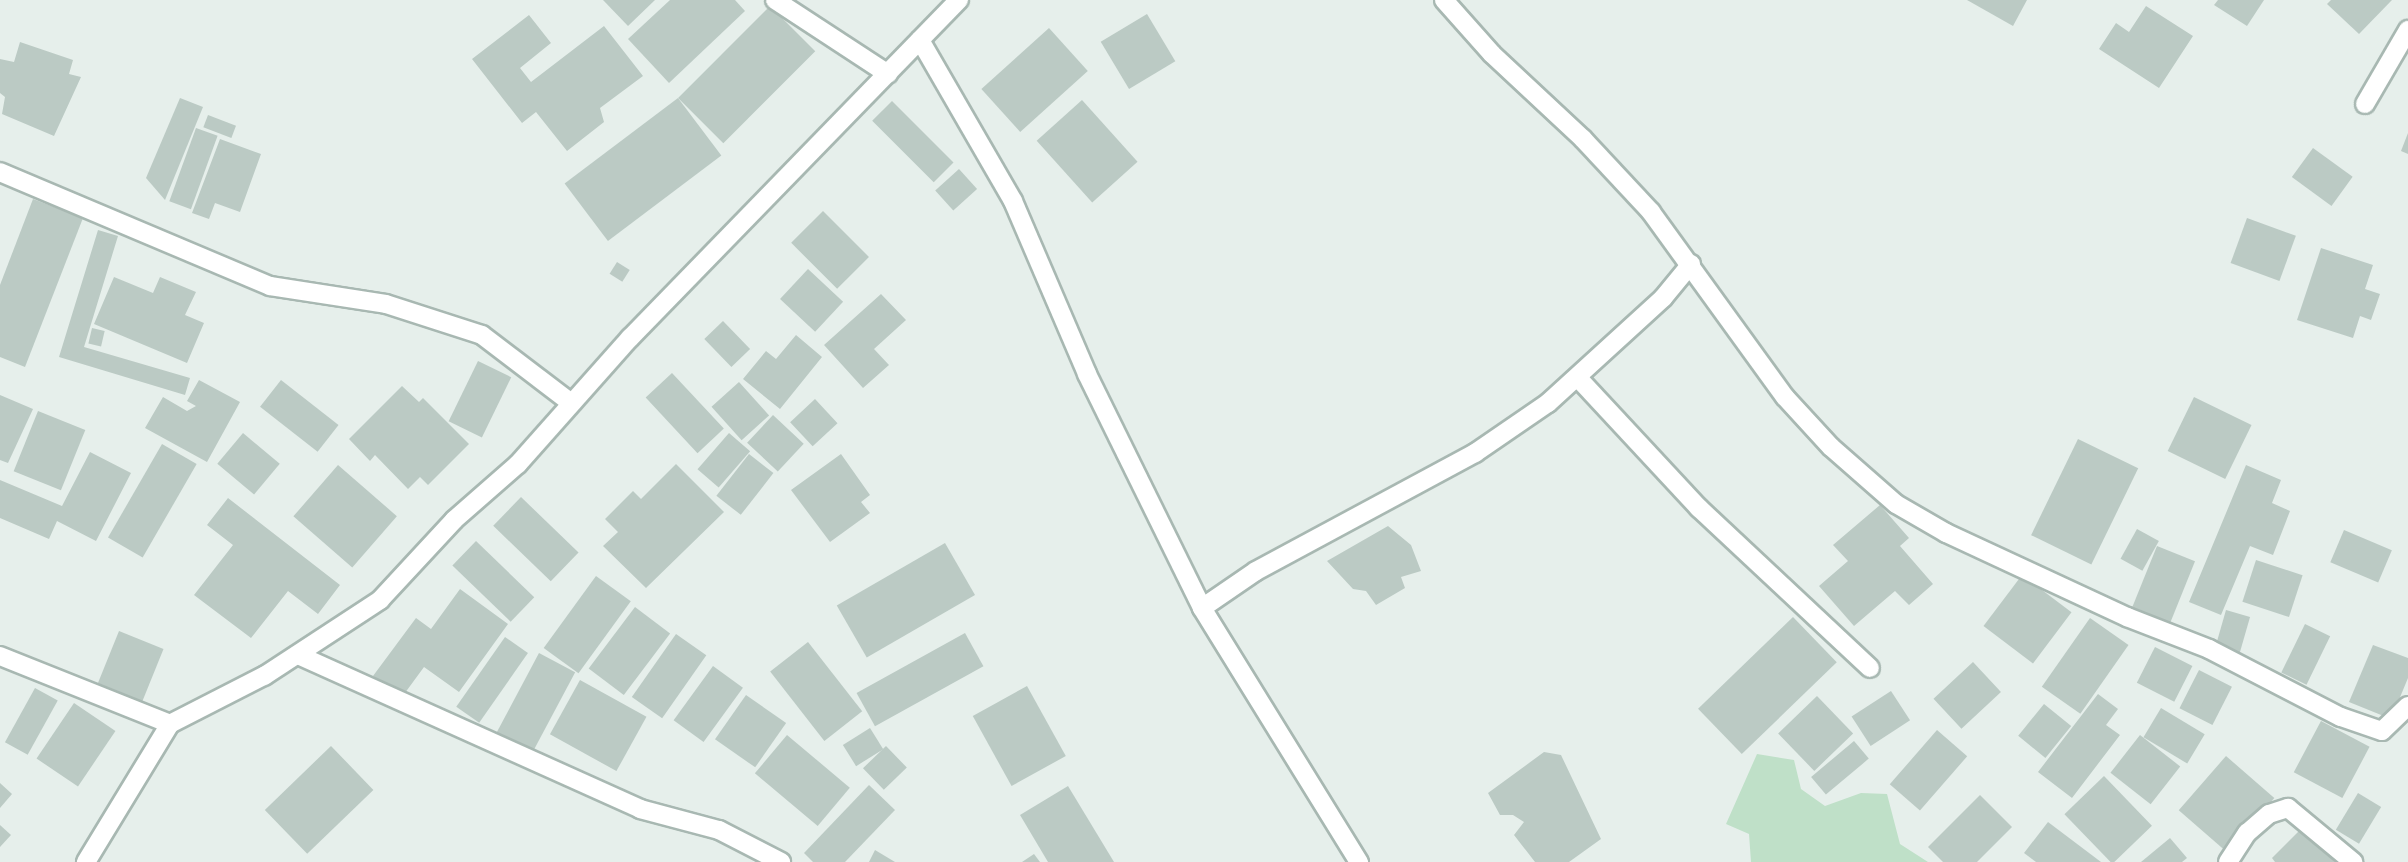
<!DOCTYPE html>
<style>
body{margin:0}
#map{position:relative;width:2408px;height:862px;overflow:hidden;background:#e6efeb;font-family:"Source Sans 3",sans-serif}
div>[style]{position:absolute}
.green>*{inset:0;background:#bfe0c8}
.building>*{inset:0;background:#bbcac4;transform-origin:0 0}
.roads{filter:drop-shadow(2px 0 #a8b8b2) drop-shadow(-2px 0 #a8b8b2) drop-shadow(0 2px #a8b8b2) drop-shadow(0 -2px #a8b8b2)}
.street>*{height:18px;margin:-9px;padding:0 9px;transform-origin:9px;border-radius:9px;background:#fff}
span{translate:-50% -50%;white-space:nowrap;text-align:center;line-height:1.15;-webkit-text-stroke:4.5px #f7fbf9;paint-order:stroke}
</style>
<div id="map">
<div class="green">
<i style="clip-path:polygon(1757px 754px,1794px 760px,1801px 789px,1825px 806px,1861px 793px,1887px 794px,1900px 844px,1928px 862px,1751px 862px,1749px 834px,1726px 824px)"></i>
</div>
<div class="building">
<i style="clip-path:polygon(603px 0,655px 0,628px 26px)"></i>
<i style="clip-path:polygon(670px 0,735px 0,745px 11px,669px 83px,628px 39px)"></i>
<i style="clip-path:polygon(1967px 0,2027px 0,2013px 26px)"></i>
<i style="clip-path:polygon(2218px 0,2264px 0,2247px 26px,2214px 5px)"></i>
<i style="clip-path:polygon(2331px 0,2392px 0,2359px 34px,2327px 4px)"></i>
<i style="left:770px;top:6px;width:64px;height:130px;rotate:45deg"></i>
<i style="clip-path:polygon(2146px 6px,2193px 36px,2159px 88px,2099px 49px,2116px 23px,2129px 32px)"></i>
<i style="left:1147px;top:14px;width:55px;height:54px;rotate:59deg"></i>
<i style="clip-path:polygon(529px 15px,551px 43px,520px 68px,531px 82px,604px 26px,643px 76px,600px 108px,604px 122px,567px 151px,536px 112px,522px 123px,472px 59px)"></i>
<i style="left:1049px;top:28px;width:58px;height:91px;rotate:48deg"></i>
<i style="clip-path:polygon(20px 42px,73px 60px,69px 74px,81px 77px,54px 136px,2px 114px,5px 97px,0 93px,0 59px,14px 62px)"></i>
<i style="clip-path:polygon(180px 98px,203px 107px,165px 200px,146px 178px)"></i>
<i style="left:678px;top:98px;width:72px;height:142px;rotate:53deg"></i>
<i style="left:1082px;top:100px;width:83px;height:61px;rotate:48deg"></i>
<i style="left:892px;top:101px;width:87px;height:28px;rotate:45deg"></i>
<i style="left:208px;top:115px;width:30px;height:13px;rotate:21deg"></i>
<i style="left:196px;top:128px;width:23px;height:78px;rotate:20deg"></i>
<i style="clip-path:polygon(2408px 133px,2408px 154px,2401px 151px)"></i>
<i style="clip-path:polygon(220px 139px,261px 154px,240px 212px,215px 203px,209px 219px,192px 213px)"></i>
<i style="left:2313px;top:148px;width:49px;height:36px;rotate:36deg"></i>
<i style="left:959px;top:169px;width:27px;height:32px;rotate:48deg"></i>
<i style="clip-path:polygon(33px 199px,83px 218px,25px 367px,0 357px,0 285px)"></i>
<i style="left:823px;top:211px;width:65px;height:45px;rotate:45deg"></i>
<i style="left:2247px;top:218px;width:52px;height:48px;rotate:20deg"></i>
<i style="clip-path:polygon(98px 230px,118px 236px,84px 347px,190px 378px,185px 395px,59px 357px)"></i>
<i style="clip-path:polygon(2321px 248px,2373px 265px,2365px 289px,2380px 294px,2371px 320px,2360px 316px,2353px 338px,2297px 320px)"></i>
<i style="left:617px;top:262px;width:15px;height:14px;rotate:32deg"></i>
<i style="left:808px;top:269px;width:48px;height:41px;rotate:43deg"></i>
<i style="clip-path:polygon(114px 277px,153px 293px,160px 277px,196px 292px,185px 315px,204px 323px,187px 363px,94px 324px)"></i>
<i style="clip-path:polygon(881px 294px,906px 320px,874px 349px,889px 365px,863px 388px,824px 345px)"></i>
<i style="left:723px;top:321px;width:39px;height:26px;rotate:46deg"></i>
<i style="left:92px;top:328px;width:13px;height:16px;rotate:13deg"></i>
<i style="clip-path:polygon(796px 335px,822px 357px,780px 409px,743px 379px,766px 351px,776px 359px)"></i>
<i style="left:478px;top:361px;width:37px;height:67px;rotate:26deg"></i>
<i style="left:672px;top:373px;width:76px;height:36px;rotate:47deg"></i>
<i style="clip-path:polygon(199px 380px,240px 402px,207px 462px,145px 428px,163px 397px,187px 411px,196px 406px,187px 401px)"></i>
<i style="left:281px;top:380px;width:73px;height:34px;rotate:38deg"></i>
<i style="left:739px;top:382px;width:45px;height:37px;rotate:48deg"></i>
<i style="clip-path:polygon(402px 386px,419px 402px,423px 398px,469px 444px,428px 485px,420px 477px,408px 489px,375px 455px,370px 461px,349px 439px)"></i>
<i style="clip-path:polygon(0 395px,33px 409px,8px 463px,0 460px)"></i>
<i style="left:2194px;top:397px;width:64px;height:60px;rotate:26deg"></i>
<i style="left:815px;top:399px;width:33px;height:34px;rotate:47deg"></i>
<i style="left:38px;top:411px;width:51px;height:65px;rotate:22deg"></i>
<i style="left:773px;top:415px;width:42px;height:38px;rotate:43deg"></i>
<i style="left:243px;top:433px;width:48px;height:40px;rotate:40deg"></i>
<i style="left:729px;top:433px;width:28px;height:48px;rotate:41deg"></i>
<i style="left:2078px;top:439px;width:67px;height:107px;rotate:26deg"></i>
<i style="left:162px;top:444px;width:40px;height:108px;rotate:30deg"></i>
<i style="clip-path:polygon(90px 452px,131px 473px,96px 541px,57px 521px,49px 539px,0 518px,0 480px,62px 506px)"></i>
<i style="left:749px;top:454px;width:31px;height:53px;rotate:38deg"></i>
<i style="clip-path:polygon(841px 454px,870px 495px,861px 502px,870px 513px,830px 542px,791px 490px)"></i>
<i style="clip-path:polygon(676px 464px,724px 512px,646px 588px,603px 546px,618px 532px,605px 519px,633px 491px,641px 499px)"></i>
<i style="left:338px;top:465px;width:78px;height:68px;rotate:41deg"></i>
<i style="clip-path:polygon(2246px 465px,2281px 480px,2272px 503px,2290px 511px,2273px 555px,2250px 546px,2221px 615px,2189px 602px)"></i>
<i style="left:521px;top:497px;width:80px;height:40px;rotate:44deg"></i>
<i style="clip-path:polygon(228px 498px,340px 585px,318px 614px,288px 591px,251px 638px,194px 595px,233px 545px,207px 525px)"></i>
<i style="clip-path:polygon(1880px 505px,1909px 538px,1900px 546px,1933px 584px,1909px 605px,1895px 591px,1854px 626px,1819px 586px,1848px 561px,1833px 545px)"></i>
<i style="clip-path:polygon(1388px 526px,1411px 545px,1421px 571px,1401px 577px,1405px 588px,1376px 605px,1366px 591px,1353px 589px,1327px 561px)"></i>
<i style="left:2137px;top:529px;width:25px;height:34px;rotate:29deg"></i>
<i style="left:2344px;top:530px;width:52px;height:35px;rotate:23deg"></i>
<i style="left:476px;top:541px;width:81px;height:34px;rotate:44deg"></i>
<i style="left:945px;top:543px;width:60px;height:125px;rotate:60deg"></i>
<i style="left:2157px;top:546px;width:41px;height:68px;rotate:22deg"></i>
<i style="left:2256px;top:560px;width:49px;height:44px;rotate:18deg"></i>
<i style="left:2022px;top:575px;width:62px;height:64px;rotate:37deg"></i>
<i style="left:596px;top:576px;width:43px;height:89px;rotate:36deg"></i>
<i style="clip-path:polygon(460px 589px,508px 624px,459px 692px,424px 667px,402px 697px,373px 676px,416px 618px,431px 629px)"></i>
<i style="left:635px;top:607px;width:44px;height:77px;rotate:37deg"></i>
<i style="left:2226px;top:610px;width:25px;height:38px;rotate:16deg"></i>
<i style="left:1793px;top:617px;width:63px;height:132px;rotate:46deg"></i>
<i style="left:2090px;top:618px;width:47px;height:84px;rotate:35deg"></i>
<i style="left:2305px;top:624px;width:28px;height:54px;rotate:26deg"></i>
<i style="left:119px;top:631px;width:48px;height:61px;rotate:22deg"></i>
<i style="left:965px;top:633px;width:38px;height:124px;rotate:61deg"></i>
<i style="left:676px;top:634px;width:37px;height:77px;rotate:35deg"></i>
<i style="left:505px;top:637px;width:28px;height:85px;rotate:35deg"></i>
<i style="left:808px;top:642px;width:88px;height:48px;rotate:52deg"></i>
<i style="clip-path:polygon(2373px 645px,2408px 658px,2408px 678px,2391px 719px,2349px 702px)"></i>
<i style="left:2155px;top:647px;width:42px;height:40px;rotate:27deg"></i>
<i style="left:539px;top:653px;width:41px;height:93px;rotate:28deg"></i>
<i style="left:1973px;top:662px;width:41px;height:54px;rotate:47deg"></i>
<i style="left:713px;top:666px;width:37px;height:67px;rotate:36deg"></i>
<i style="left:2199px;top:670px;width:37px;height:43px;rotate:27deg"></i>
<i style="left:580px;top:680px;width:76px;height:62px;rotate:29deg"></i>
<i style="left:1027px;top:686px;width:80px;height:62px;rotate:61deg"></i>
<i style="left:35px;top:688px;width:26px;height:62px;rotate:29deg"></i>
<i style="left:1891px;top:691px;width:35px;height:47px;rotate:57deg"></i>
<i style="clip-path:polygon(2098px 694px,2118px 709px,2106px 725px,2120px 735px,2072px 798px,2038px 772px)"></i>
<i style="left:746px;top:695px;width:49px;height:54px;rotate:35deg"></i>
<i style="left:1817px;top:696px;width:52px;height:54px;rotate:46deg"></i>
<i style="left:74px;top:703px;width:50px;height:67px;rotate:34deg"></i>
<i style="left:2044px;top:704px;width:35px;height:41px;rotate:39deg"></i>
<i style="left:2161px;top:708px;width:51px;height:34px;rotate:31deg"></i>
<i style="left:2321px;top:721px;width:55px;height:58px;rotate:28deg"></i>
<i style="left:870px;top:728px;width:25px;height:32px;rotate:58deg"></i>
<i style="left:1937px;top:730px;width:40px;height:72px;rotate:41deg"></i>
<i style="left:787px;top:735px;width:82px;height:50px;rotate:40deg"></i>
<i style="left:2140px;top:735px;width:51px;height:48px;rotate:38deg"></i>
<i style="left:1854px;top:741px;width:23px;height:56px;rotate:50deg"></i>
<i style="left:331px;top:746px;width:61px;height:92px;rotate:46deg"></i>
<i style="left:886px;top:746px;width:30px;height:32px;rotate:46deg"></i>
<i style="clip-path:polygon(1544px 752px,1561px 755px,1601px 839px,1569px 862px,1535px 862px,1514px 835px,1524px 822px,1513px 815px,1500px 815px,1488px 793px)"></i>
<i style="left:2226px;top:756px;width:64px;height:72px;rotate:41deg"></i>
<i style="left:2104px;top:776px;width:69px;height:55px;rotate:46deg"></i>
<i style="clip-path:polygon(0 783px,12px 794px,0 808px)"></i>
<i style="clip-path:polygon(869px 785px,895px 810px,845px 862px,813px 862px,804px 853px)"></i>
<i style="clip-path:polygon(1068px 786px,1114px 862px,1048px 862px,1020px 815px)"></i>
<i style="left:2358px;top:793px;width:27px;height:43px;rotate:31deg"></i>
<i style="clip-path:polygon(1980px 795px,2012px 827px,1977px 862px,1943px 862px,1928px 847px)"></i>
<i style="clip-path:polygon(2048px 822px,2101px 862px,2036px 862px,2024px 853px)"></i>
<i style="clip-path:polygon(0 825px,11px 835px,0 847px)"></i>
<i style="clip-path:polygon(2301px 829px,2335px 862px,2275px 862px,2272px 858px)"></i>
<i style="clip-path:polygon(2170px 838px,2187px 858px,2182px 862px,2141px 862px)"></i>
<i style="clip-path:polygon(875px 850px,895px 862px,869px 862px)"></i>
<i style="clip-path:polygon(1034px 854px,1040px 862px,1022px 862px)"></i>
</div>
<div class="roads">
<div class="street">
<i style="left:775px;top:0;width:135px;rotate:33.2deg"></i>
<i style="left:1444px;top:0;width:72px;rotate:48.4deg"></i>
<i style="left:1492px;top:54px;width:125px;rotate:43deg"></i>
<i style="left:1583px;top:139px;width:100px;rotate:47deg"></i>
<i style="left:1651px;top:212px;width:228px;rotate:54.1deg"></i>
<i style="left:1785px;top:397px;width:68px;rotate:47.4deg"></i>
<i style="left:1831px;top:447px;width:86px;rotate:41.2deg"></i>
<i style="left:1896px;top:504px;width:58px;rotate:30.1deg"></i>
<i style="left:1946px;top:533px;width:200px;rotate:24.9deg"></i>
<i style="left:2127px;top:617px;width:88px;rotate:21.3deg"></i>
<i style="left:2209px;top:649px;width:148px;rotate:27.3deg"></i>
<i style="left:2341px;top:717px;width:43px;rotate:18.9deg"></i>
<i style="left:2382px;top:731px;width:36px;rotate:-44deg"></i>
<i style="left:920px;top:40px;width:186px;rotate:60deg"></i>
<i style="left:1013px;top:201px;width:188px;rotate:66.8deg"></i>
<i style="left:1087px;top:374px;width:261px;rotate:63.8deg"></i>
<i style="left:1202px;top:608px;width:299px;rotate:58.3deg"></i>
<i style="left:2365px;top:104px;width:86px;rotate:-59.8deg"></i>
<i style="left:0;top:172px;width:293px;rotate:22.9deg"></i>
<i style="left:270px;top:286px;width:117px;rotate:8.8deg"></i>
<i style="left:386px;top:304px;width:101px;rotate:17.9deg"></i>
<i style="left:482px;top:335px;width:111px;rotate:37.3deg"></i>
<i style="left:1578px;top:378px;width:178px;rotate:47.1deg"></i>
<i style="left:1699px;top:508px;width:234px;rotate:43.1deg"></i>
<i style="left:1202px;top:608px;width:65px;rotate:-34.4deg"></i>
<i style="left:1256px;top:571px;width:249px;rotate:-28.3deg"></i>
<i style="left:1475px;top:453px;width:88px;rotate:-34.4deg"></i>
<i style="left:1548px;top:403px;width:156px;rotate:-42.4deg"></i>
<i style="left:1663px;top:298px;width:44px;rotate:-50.5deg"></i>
<i style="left:298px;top:655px;width:375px;rotate:24.2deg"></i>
<i style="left:640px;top:809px;width:82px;rotate:14.9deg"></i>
<i style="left:719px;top:830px;width:70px;rotate:27.3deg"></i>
<i style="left:0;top:656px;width:183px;rotate:21.8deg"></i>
<i style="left:86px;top:862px;width:162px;rotate:-58.7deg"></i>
<i style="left:170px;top:724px;width:106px;rotate:-27.1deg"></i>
<i style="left:264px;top:676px;width:139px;rotate:-33.2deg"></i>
<i style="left:380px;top:600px;width:109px;rotate:-47.2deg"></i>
<i style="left:454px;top:520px;width:85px;rotate:-41.2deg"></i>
<i style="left:518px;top:464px;width:169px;rotate:-48.4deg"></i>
<i style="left:630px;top:338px;width:472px;rotate:-45.8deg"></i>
<i style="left:2228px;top:862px;width:35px;rotate:-57deg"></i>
<i style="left:2247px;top:833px;width:29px;rotate:-41deg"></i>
<i style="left:2269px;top:814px;width:20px;rotate:-18deg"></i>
<i style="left:2288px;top:808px;width:85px;rotate:39.7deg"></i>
</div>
</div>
</div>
